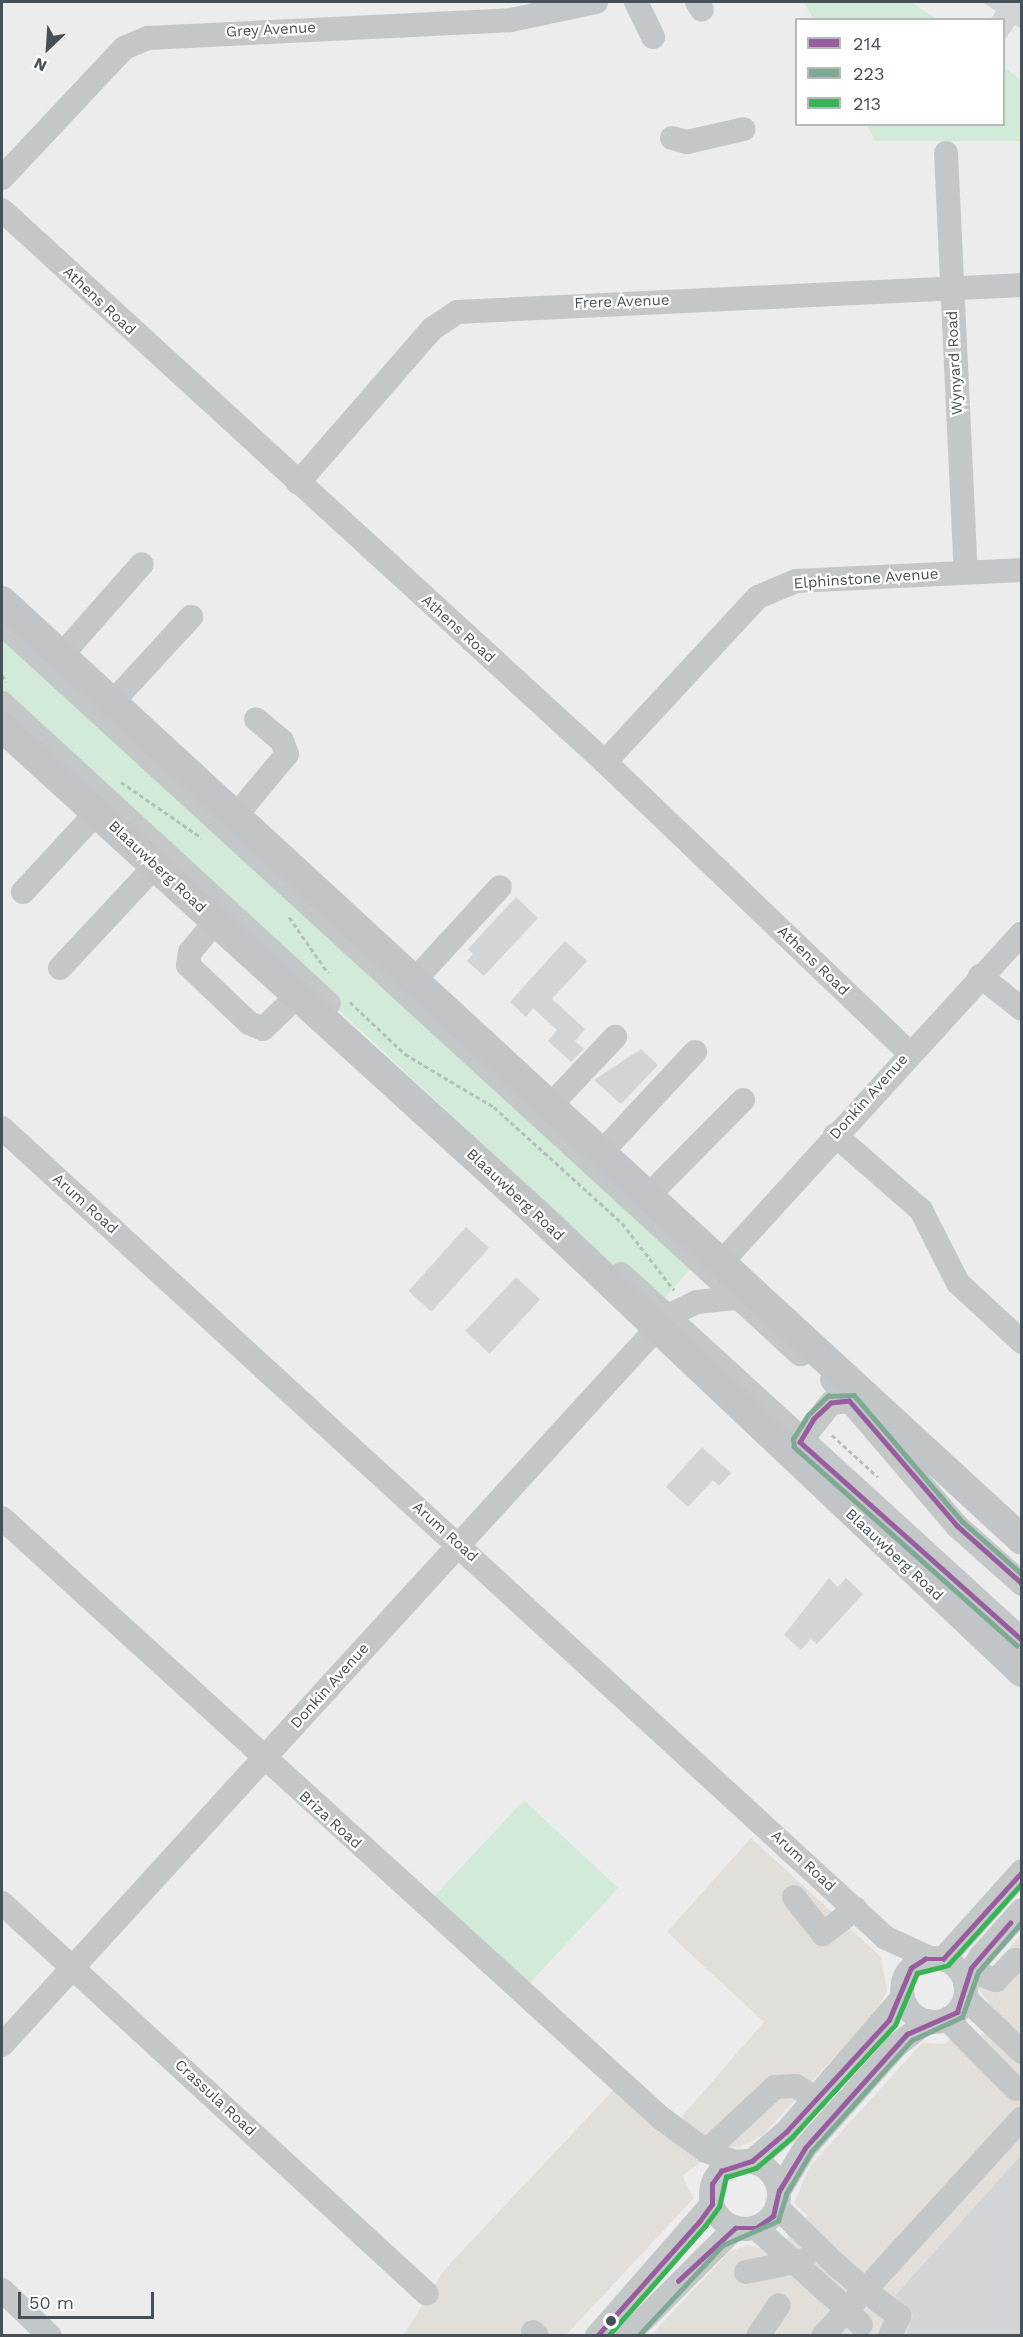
<!DOCTYPE html>
<style>
body{margin:0}
#map{position:relative;width:1023px;height:2337px;overflow:hidden;background:#edecec;font-family:"Work Sans",sans-serif}
div>[style]{position:absolute}
.commercial>*{inset:0;background:#e2dfda}
.green>*{inset:0;background:#d2ebd9;transform-origin:0 0}
.building>*{inset:0;background:#d3d4d5;transform-origin:0 0}
.path>*{height:3px;margin-top:-1.5px;transform-origin:0;background:repeating-linear-gradient(90deg,#b3bfbb 0 4.5px,transparent 0 7.5px)}
.minor>*{height:24px;margin:-12px;padding:0 12px;transform-origin:12px;border-radius:12px;background:#c4c7c8}
.minor>.ring{margin:-12px;padding:0;box-sizing:content-box;background:none;border:24px solid #c4c7c8;border-radius:50%}
.major>*{height:30px;margin:-15px;padding:0 15px;transform-origin:15px;border-radius:15px;background:#c2c5c8}
.minor-bridge>*{height:24px;margin:-12px;padding:0 12px;transform-origin:12px;border-radius:12px;background:#c4c7c8}
.bus-1>*{height:4.5px;margin:-2.25px;padding:0 2.25px;transform-origin:2.25px;border-radius:2.25px;background:#975d9e}
.bus-2>*{height:4.5px;margin:-2.25px;padding:0 2.25px;transform-origin:2.25px;border-radius:2.25px;background:#7eaa94}
.bus-3>*{height:4.5px;margin:-2.25px;padding:0 2.25px;transform-origin:2.25px;border-radius:2.25px;background:#38b454}
.dots>*{width:16px;height:16px;translate:-50% -50%;box-sizing:border-box;border:3px solid #fff;border-radius:50%}
span{translate:-50% -50%;white-space:nowrap;text-align:center;line-height:1.15;-webkit-text-stroke:4.5px #fff;paint-order:stroke}
.street-label{font-size:15px;color:#455058}
.frame{position:absolute;inset:0;border:3px solid #455058;pointer-events:none}
.legend{position:absolute;left:795px;top:18px;width:210px;height:108px;box-sizing:border-box;background:#fff;border:2px solid #b5b9bc;margin:0;padding:8px 10px;list-style:none;font-size:18px;color:#455058}
.legend li{display:flex;align-items:center;gap:12px;height:30px}
.legend b{width:30px;border:2px solid #b5b9bc}
.north{position:absolute;left:18px;top:18px;width:60px;height:60px;-webkit-text-stroke:4px #fff;paint-order:stroke;rotate:205deg;font-size:16px;font-weight:700;line-height:24px;text-align:center;color:#455058}
.north::after{content:'';display:block;margin:auto;width:21px;height:27px;background:#455058;clip-path:polygon(50% 0,100% 100%,50% 72%,0 100%)}
.scale{position:absolute;left:18px;top:2292px;width:136px;height:27px;box-sizing:border-box;border:3px solid #455058;border-top:0;padding-left:8px;font-size:18px;line-height:21px;white-space:nowrap;color:#455058;-webkit-text-stroke:4px #fff;paint-order:stroke}
</style>
<div id="map">
<div class="commercial">
<i style="clip-path:polygon(751px 1838px,881px 1957px,887px 1990px,878px 2009px,763px 2135px,740px 2147px,721px 2147px,682px 2176px,694px 2198px,566px 2335px,403px 2336px,445px 2269px,621px 2082px,672px 2128px,764px 2022px,667px 1932px)"></i>
<i style="clip-path:polygon(1021px 1935px,1021px 2335px,650px 2336px,730px 2251px,748px 2245px,775px 2252px,808px 2215px,794px 2203px,810px 2166px,922px 2043px,945px 2044px,951px 2038px,967px 2050px,998px 2016px,976px 1985px)"></i>
</div>
<div class="green">
<i style="clip-path:polygon(804px 2px,911px 2px,937px 19px,813px 19px)"></i>
<i style="clip-path:polygon(1004px 67px,1021px 80px,1021px 141px,875px 141px,867px 125px,1004px 124px)"></i>
<i style="clip-path:polygon(2px 628px,696px 1263px,657px 1306px,2px 697px)"></i>
<i style="left:524px;top:1800px;width:129px;height:134px;rotate:43deg"></i>
</div>
<div class="building">
<i style="clip-path:polygon(982px 2px,1022px 2px,1022px 29px,1015px 25px,1004px 41px,1004px 20px,990px 20px,996px 11px)"></i>
<i style="clip-path:polygon(516px 897px,538px 918px,484px 976px,467px 961px,473px 954px,468px 949px)"></i>
<i style="clip-path:polygon(565px 941px,587px 961px,552px 999px,585px 1029px,575px 1041px,584px 1049px,571px 1062px,548px 1041px,557px 1030px,533px 1008px,526px 1017px,510px 1002px)"></i>
<i style="clip-path:polygon(641px 1049px,658px 1065px,621px 1104px,594px 1080px)"></i>
<i style="left:466px;top:1227px;width:31px;height:86px;rotate:42deg"></i>
<i style="left:516px;top:1277px;width:33px;height:74px;rotate:43deg"></i>
<i style="clip-path:polygon(702px 1447px,731px 1473px,719px 1486px,713px 1480px,688px 1507px,666px 1487px)"></i>
<i style="clip-path:polygon(829px 1578px,838px 1587px,846px 1578px,863px 1594px,817px 1644px,811px 1639px,801px 1650px,784px 1635px)"></i>
<i style="clip-path:polygon(1022px 2154px,1022px 2336px,906px 2336px,913px 2315px,895px 2296px)"></i>
</div>
<div class="path">
<i style="left:2px;top:675px;width:8px;rotate:60deg"></i>
<i style="left:121px;top:782px;width:98px;rotate:34.7deg"></i>
<i style="left:289px;top:917px;width:68px;rotate:55.1deg"></i>
<i style="left:350px;top:1002px;width:76px;rotate:43.4deg"></i>
<i style="left:405px;top:1054px;width:104px;rotate:30.8deg"></i>
<i style="left:494px;top:1107px;width:173px;rotate:42.2deg"></i>
<i style="left:622px;top:1223px;width:85px;rotate:52.2deg"></i>
<i style="left:832px;top:1435px;width:62px;rotate:42.4deg"></i>
</div>
<div class="minor">
<i style="left:636px;top:2px;width:39px;rotate:64deg"></i>
<i style="left:697px;top:2px;width:9px;rotate:58deg"></i>
<i style="left:672px;top:138px;width:16px;rotate:15deg"></i>
<i style="left:687px;top:142px;width:58px;rotate:-12.8deg"></i>
<i style="left:946px;top:153px;width:419px;rotate:87.3deg"></i>
<i style="left:2px;top:178px;width:178px;rotate:-46.8deg"></i>
<i style="left:124px;top:48px;width:26px;rotate:-23deg"></i>
<i style="left:148px;top:38px;width:363px;rotate:-2.8deg"></i>
<i style="left:511px;top:20px;width:87px;rotate:-12deg"></i>
<i style="left:2px;top:210px;width:818px;rotate:42.47deg"></i>
<i style="left:605px;top:762px;width:421px;rotate:43.7deg"></i>
<i style="left:298px;top:483px;width:204px;rotate:-49deg"></i>
<i style="left:432px;top:329px;width:30px;rotate:-34deg"></i>
<i style="left:457px;top:312px;width:566px;rotate:-2.74deg"></i>
<i style="left:2px;top:624px;width:1082px;rotate:42.45deg"></i>
<i style="left:59px;top:658px;width:125px;rotate:-48.6deg"></i>
<i style="left:2px;top:703px;width:444px;rotate:42.6deg"></i>
<i style="left:110px;top:705px;width:120px;rotate:-47.4deg"></i>
<i style="left:605px;top:762px;width:225px;rotate:-47.2deg"></i>
<i style="left:758px;top:597px;width:41px;rotate:-22.8deg"></i>
<i style="left:796px;top:581px;width:226px;rotate:-2.8deg"></i>
<i style="left:234px;top:818px;width:83px;rotate:-50.4deg"></i>
<i style="left:287px;top:754px;width:14px;rotate:-111deg"></i>
<i style="left:282px;top:741px;width:34px;rotate:-140deg"></i>
<i style="left:23px;top:892px;width:109px;rotate:-47.2deg"></i>
<i style="left:216px;top:921px;width:40px;rotate:130deg"></i>
<i style="left:190px;top:952px;width:13px;rotate:99deg"></i>
<i style="left:188px;top:965px;width:84px;rotate:43.6deg"></i>
<i style="left:249px;top:1023px;width:15px;rotate:23deg"></i>
<i style="left:263px;top:1029px;width:47px;rotate:-44.1deg"></i>
<i style="left:60px;top:968px;width:139px;rotate:-47deg"></i>
<i style="left:980px;top:976px;width:53px;rotate:38.2deg"></i>
<i style="left:412px;top:983px;width:130px;rotate:-47.5deg"></i>
<i style="left:548px;top:1108px;width:98px;rotate:-46.7deg"></i>
<i style="left:2px;top:1128px;width:1199px;rotate:42.5deg"></i>
<i style="left:886px;top:1938px;width:48px;rotate:24.4deg"></i>
<i style="left:835px;top:1135px;width:114px;rotate:41.1deg"></i>
<i style="left:921px;top:1210px;width:82px;rotate:63.1deg"></i>
<i style="left:958px;top:1283px;width:87px;rotate:42.7deg"></i>
<i style="left:599px;top:1155px;width:141px;rotate:-47deg"></i>
<i style="left:646px;top:1198px;width:138px;rotate:-45.3deg"></i>
<i style="left:719px;top:1265px;width:449px;rotate:-47.6deg"></i>
<i style="left:621px;top:1274px;width:543px;rotate:42.39deg"></i>
<i style="left:832px;top:1380px;width:192px;rotate:49.4deg"></i>
<i style="left:957px;top:1526px;width:87px;rotate:41.7deg"></i>
<i style="left:800px;top:1442px;width:50px;rotate:-51.5deg"></i>
<i style="left:831px;top:1403px;width:18px;rotate:-6deg"></i>
<i style="left:2px;top:1518px;width:891px;rotate:42.32deg"></i>
<i style="left:661px;top:2118px;width:56px;rotate:36.3deg"></i>
<i style="left:706px;top:2151px;width:30px;rotate:21deg"></i>
<i style="left:794px;top:1897px;width:47px;rotate:51.9deg"></i>
<i style="left:823px;top:1934px;width:41px;rotate:-38deg"></i>
<i style="left:2px;top:1903px;width:577px;rotate:42.61deg"></i>
<i class="ring" style="left:902px;top:1958px;width:40px;height:40px"></i>
<i style="left:943px;top:1959px;width:118px;rotate:-48.1deg"></i>
<i style="left:970px;top:1971px;width:28px;rotate:19deg"></i>
<i style="left:996px;top:1980px;width:28px;rotate:-46deg"></i>
<i style="left:965px;top:1983px;width:30px;rotate:-60deg"></i>
<i style="left:980px;top:1957px;width:63px;rotate:-48.2deg"></i>
<i style="left:965px;top:1998px;width:79px;rotate:43.5deg"></i>
<i style="left:947px;top:2019px;width:98px;rotate:45.4deg"></i>
<i style="left:2px;top:2045px;width:987px;rotate:-47.59deg"></i>
<i style="left:668px;top:1316px;width:32px;rotate:-26deg"></i>
<i style="left:697px;top:1302px;width:36px;rotate:-6deg"></i>
<i style="left:706px;top:2151px;width:94px;rotate:-42.8deg"></i>
<i style="left:775px;top:2087px;width:21px;rotate:-3deg"></i>
<i style="left:796px;top:2086px;width:24px;rotate:33deg"></i>
<i class="ring" style="left:711px;top:2161px;width:44px;height:44px"></i>
<i style="left:752px;top:2161px;width:45px;rotate:-40.5deg"></i>
<i style="left:786px;top:2132px;width:179px;rotate:-49.1deg"></i>
<i style="left:779px;top:2191px;width:50px;rotate:-58.8deg"></i>
<i style="left:805px;top:2148px;width:138px;rotate:-48.2deg"></i>
<i style="left:897px;top:2045px;width:39px;rotate:-38deg"></i>
<i style="left:777px;top:2207px;width:83px;rotate:44.5deg"></i>
<i style="left:756px;top:2228px;width:113px;rotate:41.8deg"></i>
<i style="left:746px;top:2272px;width:59px;rotate:-11.7deg"></i>
<i style="left:2px;top:2290px;width:66px;rotate:43.8deg"></i>
<i style="left:880px;top:2302px;width:24px;rotate:36deg"></i>
<i style="left:899px;top:2316px;width:22px;rotate:114deg"></i>
<i style="left:533px;top:2332px;width:6px;rotate:45deg"></i>
<i style="left:597px;top:2336px;width:175px;rotate:-48.9deg"></i>
<i style="left:627px;top:2336px;width:153px;rotate:-45deg"></i>
<i style="left:758px;top:2336px;width:37px;rotate:-56deg"></i>
<i style="left:823px;top:2336px;width:295px;rotate:-47.6deg"></i>
</div>
<div class="major">
<i style="left:2px;top:601px;width:1386px;rotate:42.63deg"></i>
<i style="left:2px;top:727px;width:721px;rotate:42.3deg"></i>
<i style="left:535px;top:1212px;width:670px;rotate:43.37deg"></i>
</div>
<div class="minor-bridge">
<i style="left:836px;top:2265px;width:57px;rotate:40.1deg"></i>
<i style="left:840px;top:2303px;width:30px;rotate:46deg"></i>
</div>
<div class="bus-1">
<i style="left:1022px;top:1584px;width:87px;rotate:-138.3deg"></i>
<i style="left:957px;top:1526px;width:165px;rotate:-130.8deg"></i>
<i style="left:849px;top:1401px;width:18px;rotate:174deg"></i>
<i style="left:831px;top:1403px;width:23px;rotate:137deg"></i>
<i style="left:814px;top:1419px;width:27px;rotate:121deg"></i>
<i style="left:800px;top:1442px;width:297px;rotate:41.7deg"></i>
<i style="left:678px;top:2281px;width:78px;rotate:-42.9deg"></i>
<i style="left:735px;top:2228px;width:21px"></i>
<i style="left:756px;top:2228px;width:21px;rotate:-35deg"></i>
<i style="left:773px;top:2216px;width:26px;rotate:-77deg"></i>
<i style="left:779px;top:2191px;width:50px;rotate:-58.8deg"></i>
<i style="left:805px;top:2148px;width:153px;rotate:-48.2deg"></i>
<i style="left:907px;top:2034px;width:55px;rotate:-23.7deg"></i>
<i style="left:957px;top:2012px;width:46px;rotate:-72.3deg"></i>
<i style="left:971px;top:1968px;width:60px;rotate:-49.1deg"></i>
<i style="left:597px;top:2336px;width:153px;rotate:-48.2deg"></i>
<i style="left:699px;top:2222px;width:22px;rotate:-54deg"></i>
<i style="left:712px;top:2204px;width:20px;rotate:-90deg"></i>
<i style="left:712px;top:2184px;width:16px;rotate:-55deg"></i>
<i style="left:721px;top:2171px;width:33px;rotate:-18deg"></i>
<i style="left:752px;top:2161px;width:45px;rotate:-40.5deg"></i>
<i style="left:786px;top:2132px;width:152px;rotate:-47.4deg"></i>
<i style="left:889px;top:2020px;width:56px;rotate:-67.1deg"></i>
<i style="left:911px;top:1968px;width:17px;rotate:-33deg"></i>
<i style="left:925px;top:1959px;width:18px"></i>
<i style="left:943px;top:1959px;width:118px;rotate:-47.8deg"></i>
</div>
<div class="bus-2">
<i style="left:1017px;top:1646px;width:299px;rotate:-138.3deg"></i>
<i style="left:794px;top:1447px;width:8px;rotate:-97deg"></i>
<i style="left:793px;top:1439px;width:28px;rotate:-58deg"></i>
<i style="left:808px;top:1415px;width:28px;rotate:-44deg"></i>
<i style="left:828px;top:1396px;width:26px;rotate:-2deg"></i>
<i style="left:854px;top:1395px;width:166px;rotate:49.4deg"></i>
<i style="left:962px;top:1521px;width:80px;rotate:41.5deg"></i>
<i style="left:638px;top:2336px;width:125px;rotate:-47deg"></i>
<i style="left:723px;top:2245px;width:60px;rotate:-23.6deg"></i>
<i style="left:778px;top:2221px;width:28px;rotate:-73deg"></i>
<i style="left:786px;top:2194px;width:49px;rotate:-59.2deg"></i>
<i style="left:811px;top:2152px;width:151px;rotate:-48deg"></i>
<i style="left:912px;top:2040px;width:55px;rotate:-24.7deg"></i>
<i style="left:962px;top:2017px;width:48px;rotate:-70.4deg"></i>
<i style="left:978px;top:1972px;width:67px;rotate:-48.7deg"></i>
</div>
<div class="bus-3">
<i style="left:608px;top:2336px;width:147px;rotate:-48.6deg"></i>
<i style="left:705px;top:2226px;width:24px;rotate:-54deg"></i>
<i style="left:719px;top:2207px;width:31px;rotate:-77deg"></i>
<i style="left:726px;top:2177px;width:31px;rotate:-17deg"></i>
<i style="left:756px;top:2168px;width:48px;rotate:-40.7deg"></i>
<i style="left:792px;top:2137px;width:152px;rotate:-47.4deg"></i>
<i style="left:895px;top:2025px;width:56px;rotate:-67.1deg"></i>
<i style="left:917px;top:1973px;width:32px;rotate:-14deg"></i>
<i style="left:948px;top:1965px;width:110px;rotate:-47.9deg"></i>
</div>
<div class="dots">
<i style="left:611px;top:2321px;background:#455058"></i>
</div>
<div class="street-label">
<span style="left:271px;top:30px;rotate:-3deg">Grey Avenue</span>
<span style="left:99px;top:301px;rotate:43deg">Athens Road</span>
<span style="left:622px;top:302px;rotate:-2deg">Frere Avenue</span>
<span style="left:955px;top:363px;rotate:-93deg">Wynyard Road</span>
<span style="left:866px;top:579px;rotate:-4deg">Elphinstone Avenue</span>
<span style="left:458px;top:629px;rotate:42deg">Athens Road</span>
<span style="left:157px;top:867px;rotate:43deg">Blaauwberg Road</span>
<span style="left:813px;top:961px;rotate:44deg">Athens Road</span>
<span style="left:869px;top:1097px;rotate:-48deg">Donkin Avenue</span>
<span style="left:515px;top:1195px;rotate:43deg">Blaauwberg Road</span>
<span style="left:85px;top:1204px;rotate:42deg">Arum Road</span>
<span style="left:445px;top:1532px;rotate:42deg">Arum Road</span>
<span style="left:894px;top:1555px;rotate:43deg">Blaauwberg Road</span>
<span style="left:330px;top:1686px;rotate:-48deg">Donkin Avenue</span>
<span style="left:330px;top:1820px;rotate:42deg">Briza Road</span>
<span style="left:803px;top:1861px;rotate:43deg">Arum Road</span>
<span style="left:215px;top:2098px;rotate:43deg">Crassula Road</span>
</div>
<div class="frame"></div>
<ul class="legend">
<li><b style="height:8px;background:#975d9e"></b>214</li>
<li><b style="height:8px;background:#7eaa94"></b>223</li>
<li><b style="height:8px;background:#38b454"></b>213</li>
</ul>
<div class="north">N</div>
<div class="scale">50 m</div>
</div>
